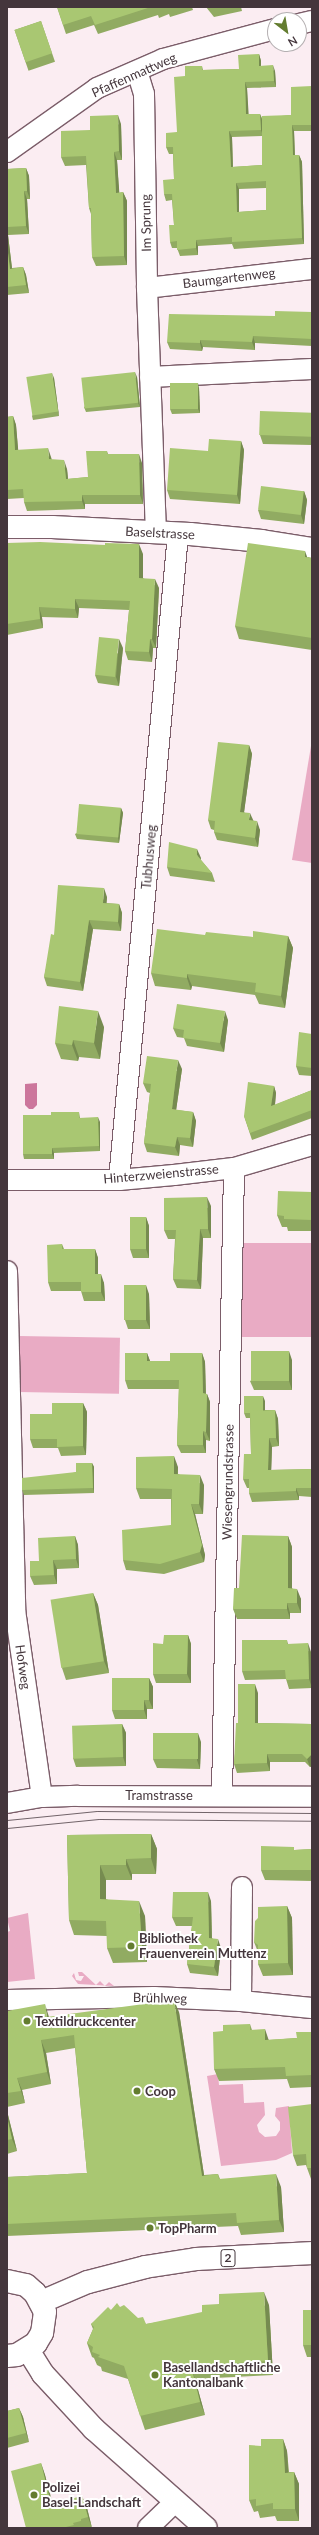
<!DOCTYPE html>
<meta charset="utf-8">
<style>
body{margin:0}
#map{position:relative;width:319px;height:2535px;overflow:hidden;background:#fbedf2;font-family:Lato,sans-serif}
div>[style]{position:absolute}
.green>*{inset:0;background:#e9abc4;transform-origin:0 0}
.water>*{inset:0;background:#cc769c}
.roads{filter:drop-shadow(1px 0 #7b5d69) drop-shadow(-1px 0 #7b5d69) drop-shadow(0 1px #7b5d69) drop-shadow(0 -1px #7b5d69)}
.street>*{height:20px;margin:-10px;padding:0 10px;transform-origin:10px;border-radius:10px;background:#fff}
.secondary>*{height:22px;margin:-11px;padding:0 11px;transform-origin:11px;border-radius:11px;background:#fff}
.primary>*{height:22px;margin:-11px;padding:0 11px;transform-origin:11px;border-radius:11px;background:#fff}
.tram>*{height:1px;margin:-0.5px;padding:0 0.5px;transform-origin:0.5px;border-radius:0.5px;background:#72646a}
.wall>*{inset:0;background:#91ab62;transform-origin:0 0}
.shaded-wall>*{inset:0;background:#768b50}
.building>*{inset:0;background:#a9c772;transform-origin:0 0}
.dots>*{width:11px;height:11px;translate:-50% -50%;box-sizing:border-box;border:2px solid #fff;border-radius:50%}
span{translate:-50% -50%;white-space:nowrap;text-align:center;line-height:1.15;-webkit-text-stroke:4px #fff;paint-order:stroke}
.shield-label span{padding:1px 3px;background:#fff;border:1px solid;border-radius:3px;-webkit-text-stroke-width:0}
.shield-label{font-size:12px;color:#44363c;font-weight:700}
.street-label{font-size:13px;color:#44363c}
.poi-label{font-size:13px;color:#44363c;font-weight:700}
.left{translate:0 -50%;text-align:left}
.frame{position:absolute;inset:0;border:8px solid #44363c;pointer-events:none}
.north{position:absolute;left:267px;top:12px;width:40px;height:40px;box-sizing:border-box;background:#fff;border:1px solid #b4afb1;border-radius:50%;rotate:149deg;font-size:11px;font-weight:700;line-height:16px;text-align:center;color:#44363c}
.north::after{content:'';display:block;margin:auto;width:14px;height:18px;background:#647d30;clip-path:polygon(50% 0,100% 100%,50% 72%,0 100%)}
</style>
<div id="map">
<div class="green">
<i style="clip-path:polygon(312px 740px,312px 863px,292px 860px)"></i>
<i style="left:312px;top:1243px;width:94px;height:71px;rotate:90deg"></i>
<i style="left:19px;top:1336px;width:101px;height:56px;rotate:1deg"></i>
<i style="clip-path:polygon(28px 1913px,35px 1979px,7px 1982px,7px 1932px,10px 1931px,7px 1918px)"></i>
<i style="clip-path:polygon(78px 1972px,82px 1972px,96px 1985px,100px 1981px,105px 1986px,109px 1982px,114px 1986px,78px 1984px,72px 1976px,74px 1973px,76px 1980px,81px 1981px,84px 1976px,79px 1976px)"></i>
<i style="clip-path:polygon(218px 2074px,219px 2085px,243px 2084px,244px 2103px,264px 2102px,265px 2115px,257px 2125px,259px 2132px,265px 2137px,276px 2136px,280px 2130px,280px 2122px,275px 2116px,276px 2108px,289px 2106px,292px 2153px,276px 2160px,221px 2166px,207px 2076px)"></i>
</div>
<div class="water">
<i style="clip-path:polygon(37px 1083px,37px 1105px,33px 1109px,29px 1109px,25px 1105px,25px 1084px)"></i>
</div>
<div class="roads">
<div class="street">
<i style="left:299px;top:24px;width:13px;rotate:-13deg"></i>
<i style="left:137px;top:71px;width:24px;rotate:73deg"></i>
<i style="left:144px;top:94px;width:194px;rotate:89.1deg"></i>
<i style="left:147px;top:288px;width:245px;rotate:87.9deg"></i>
<i style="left:7px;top:152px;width:110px;rotate:-35.4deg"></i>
<i style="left:97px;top:88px;width:72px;rotate:-23.7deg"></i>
<i style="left:163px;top:59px;width:116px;rotate:-15deg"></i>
<i style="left:147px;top:288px;width:166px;rotate:-6.6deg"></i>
<i style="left:150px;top:377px;width:162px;rotate:-2.8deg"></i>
<i style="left:7px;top:1180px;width:112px"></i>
<i style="left:119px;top:1180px;width:55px;rotate:-5.2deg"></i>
<i style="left:174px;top:1175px;width:60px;rotate:-6.7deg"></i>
<i style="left:234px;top:1168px;width:81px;rotate:-16.4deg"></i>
<i style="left:119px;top:1180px;width:649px;rotate:-84.78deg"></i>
<i style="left:7px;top:1271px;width:339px;rotate:88.6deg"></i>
<i style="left:15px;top:1610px;width:189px;rotate:81.8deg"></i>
<i style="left:222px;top:1795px;width:627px;rotate:-88.9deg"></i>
<i style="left:7px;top:1803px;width:36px;rotate:-10deg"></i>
<i style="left:42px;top:1797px;width:36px;rotate:-2deg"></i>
<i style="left:78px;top:1796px;width:234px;rotate:0.2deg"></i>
<i style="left:7px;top:2000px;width:147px;rotate:-1.2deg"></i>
<i style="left:154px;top:1997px;width:87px;rotate:2.6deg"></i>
<i style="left:241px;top:2001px;width:71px;rotate:5.6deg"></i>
<i style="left:241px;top:2001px;width:114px;rotate:-89.5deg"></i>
<i style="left:148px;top:2528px;width:37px;rotate:-44deg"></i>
</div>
<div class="secondary">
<i style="left:7px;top:527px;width:45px"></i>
<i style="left:52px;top:527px;width:138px;rotate:2.9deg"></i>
<i style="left:190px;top:534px;width:72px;rotate:5.6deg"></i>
<i style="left:262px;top:541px;width:51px;rotate:9.1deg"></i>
<i style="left:28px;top:2350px;width:28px;rotate:58deg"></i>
<i style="left:43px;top:2374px;width:75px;rotate:47.2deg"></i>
<i style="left:94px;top:2429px;width:149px;rotate:41.5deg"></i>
</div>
<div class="primary">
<i style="left:7px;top:2281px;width:19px;rotate:12deg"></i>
<i style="left:26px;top:2285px;width:12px;rotate:42deg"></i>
<i style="left:35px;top:2293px;width:21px;rotate:62deg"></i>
<i style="left:45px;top:2312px;width:21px;rotate:98deg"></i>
<i style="left:42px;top:2333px;width:12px;rotate:121deg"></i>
<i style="left:36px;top:2343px;width:22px;rotate:148deg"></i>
<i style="left:17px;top:2355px;width:10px;rotate:174deg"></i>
<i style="left:41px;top:2302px;width:51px;rotate:-23.1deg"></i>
<i style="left:88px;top:2282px;width:59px;rotate:-14.7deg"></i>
<i style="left:145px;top:2267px;width:53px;rotate:-8.7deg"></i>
<i style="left:197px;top:2259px;width:115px;rotate:-3deg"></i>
</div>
</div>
<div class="tram">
<i style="left:7px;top:1820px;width:90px;rotate:-5.7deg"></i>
<i style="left:97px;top:1811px;width:215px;rotate:0.5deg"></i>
<i style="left:7px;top:1828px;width:92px;rotate:-5.6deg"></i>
<i style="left:99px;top:1819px;width:213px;rotate:0.5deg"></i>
</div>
<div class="wall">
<i style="clip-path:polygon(57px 7px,192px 7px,193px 10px,170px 17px,169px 14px,159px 18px,158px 15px,98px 34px,94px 25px,66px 34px)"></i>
<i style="clip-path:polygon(206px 7px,241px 7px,242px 11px,214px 17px)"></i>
<i style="left:41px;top:21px;width:43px;height:28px;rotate:71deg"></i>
<i style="clip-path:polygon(evenodd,259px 54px,261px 61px,261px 66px,275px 71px,276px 87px,247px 88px,248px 114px,260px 114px,262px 118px,291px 115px,312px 86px,312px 131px,294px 131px,295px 155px,299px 155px,302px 162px,304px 244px,234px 249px,232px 244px,198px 246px,198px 255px,180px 256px,177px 248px,172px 248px,170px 242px,174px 225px,172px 200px,166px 201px,164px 194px,174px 179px,173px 154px,169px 154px,166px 147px,177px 132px,185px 76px,202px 66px,203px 70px,239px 69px,259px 54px,262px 136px,262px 165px,233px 167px,232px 137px,262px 136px,259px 54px,266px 188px,266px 210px,239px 212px,239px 189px,266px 188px)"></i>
<i style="clip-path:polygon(121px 124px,122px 160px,117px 160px,119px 193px,123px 192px,127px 201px,127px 265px,96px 266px,92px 257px,91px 214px,89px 208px,86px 165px,65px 166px,61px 157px,90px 130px)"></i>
<i style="clip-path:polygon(26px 168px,29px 176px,30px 199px,27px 199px,29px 234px,8px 235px,12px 268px,23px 267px,26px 275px,29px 293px,7px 295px,7px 169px)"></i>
<i style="clip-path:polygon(312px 312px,312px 346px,255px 343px,255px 350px,203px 347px,202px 351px,170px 349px,167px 342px,275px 316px)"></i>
<i style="clip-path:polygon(137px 377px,140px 407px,86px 412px,84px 407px)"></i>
<i style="clip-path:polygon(54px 378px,59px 416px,33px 420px,32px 416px)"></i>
<i style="clip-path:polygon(199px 388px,200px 413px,172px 414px,170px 409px)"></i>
<i style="clip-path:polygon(312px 413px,312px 445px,263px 444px,260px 435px)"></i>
<i style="clip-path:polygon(13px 416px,16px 425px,18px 450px,51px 457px,52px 460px,67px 469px,68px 479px,88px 477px,107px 451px,108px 454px,142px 463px,143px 504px,85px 504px,85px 509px,27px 511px,24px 502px,24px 498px,7px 499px,7px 417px)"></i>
<i style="clip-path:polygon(241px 441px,244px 450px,240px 504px,170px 499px,167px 490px)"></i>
<i style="clip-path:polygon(304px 491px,307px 500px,304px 524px,261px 519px,258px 510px)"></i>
<i style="clip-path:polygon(7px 543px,143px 554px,143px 578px,159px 588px,156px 648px,153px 648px,152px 662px,128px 660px,125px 651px,129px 610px,79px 608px,78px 618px,42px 617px,43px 628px,7px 635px)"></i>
<i style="clip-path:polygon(308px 557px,312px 558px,312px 650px,239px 639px,235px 626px)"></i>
<i style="clip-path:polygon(123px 648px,119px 686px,98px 683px,95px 675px)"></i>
<i style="clip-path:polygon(249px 745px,252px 754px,244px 812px,253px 821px,260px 830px,258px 847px,217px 840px,214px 832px,214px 830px,211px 829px,208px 820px)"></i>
<i style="clip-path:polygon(121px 808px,123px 813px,119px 843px,77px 839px,75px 834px)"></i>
<i style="clip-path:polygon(201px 858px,200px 859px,212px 873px,215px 882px,170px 876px,167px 867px)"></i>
<i style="clip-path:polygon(107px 897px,106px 903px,119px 904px,122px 913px,121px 931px,93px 929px,83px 991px,47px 986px,44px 977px,54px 935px)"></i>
<i style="clip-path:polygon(205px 935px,253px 937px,288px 936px,293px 948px,285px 1008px,259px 1004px,255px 995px,192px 986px,191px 990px,155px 986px,151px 973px)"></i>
<i style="clip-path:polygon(228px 1020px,224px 1052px,187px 1046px,184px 1038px,177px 1037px,173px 1028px)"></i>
<i style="clip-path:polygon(104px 1027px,100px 1059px,79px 1057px,78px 1061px,61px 1059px,55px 1043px)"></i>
<i style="clip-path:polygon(312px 1034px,312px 1076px,299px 1075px,296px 1066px)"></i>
<i style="clip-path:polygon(182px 1069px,176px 1110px,193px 1112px,196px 1121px,193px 1147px,180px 1145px,179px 1156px,147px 1152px,144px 1143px,150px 1093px,147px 1092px,143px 1083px)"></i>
<i style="clip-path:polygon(274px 1086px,276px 1093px,275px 1105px,312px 1090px,312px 1118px,252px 1140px,244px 1116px)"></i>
<i style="clip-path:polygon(79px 1112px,80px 1118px,100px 1122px,100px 1151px,54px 1153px,54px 1159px,24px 1159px,23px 1154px,51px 1115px)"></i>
<i style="clip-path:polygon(312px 1192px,312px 1231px,288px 1231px,287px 1227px,282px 1227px,277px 1215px)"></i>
<i style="clip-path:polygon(211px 1206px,211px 1238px,203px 1238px,201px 1289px,177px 1288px,173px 1279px,175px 1239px,168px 1239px,164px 1230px)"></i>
<i style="clip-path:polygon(146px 1217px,149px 1226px,149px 1258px,133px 1258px,130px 1249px)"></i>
<i style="clip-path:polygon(62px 1244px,64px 1249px,95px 1249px,98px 1258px,98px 1274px,104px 1283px,105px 1301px,84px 1301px,81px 1291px,51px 1291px,48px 1282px)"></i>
<i style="clip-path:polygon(149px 1294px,150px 1329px,128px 1329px,125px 1320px)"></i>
<i style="clip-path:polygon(147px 1353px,150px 1361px,170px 1361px,202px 1353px,205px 1362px,206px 1394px,207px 1394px,210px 1402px,210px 1441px,206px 1440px,206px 1453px,181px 1453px,177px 1445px,179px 1389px,128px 1389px,125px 1380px)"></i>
<i style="clip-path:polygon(292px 1360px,292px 1390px,254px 1390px,250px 1381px)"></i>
<i style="clip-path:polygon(265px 1401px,265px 1410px,275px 1410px,278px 1419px,279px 1446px,272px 1447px,271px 1470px,312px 1469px,312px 1497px,299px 1496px,299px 1500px,252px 1502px,249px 1493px,249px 1488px,247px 1488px,243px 1479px,251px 1454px,250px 1418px,246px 1418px,244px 1413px)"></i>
<i style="clip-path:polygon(83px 1403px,87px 1412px,86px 1455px,61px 1456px,58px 1448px,33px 1448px,30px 1439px,52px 1414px)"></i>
<i style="clip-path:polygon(92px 1463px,94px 1467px,94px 1493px,24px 1495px,22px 1490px,76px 1472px)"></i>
<i style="clip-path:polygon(178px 1467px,178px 1474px,204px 1485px,203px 1514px,195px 1514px,205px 1555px,204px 1562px,164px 1574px,126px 1570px,123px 1560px,171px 1525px,171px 1499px,140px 1499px,136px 1488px)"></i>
<i style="clip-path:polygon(75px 1536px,78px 1545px,79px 1568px,57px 1569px,57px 1584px,34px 1585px,30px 1576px,39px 1561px)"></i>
<i style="clip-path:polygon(288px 1536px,292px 1547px,292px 1588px,301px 1599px,301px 1613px,290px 1613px,290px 1619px,237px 1619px,233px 1609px,239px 1588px)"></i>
<i style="clip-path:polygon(93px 1593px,98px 1605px,109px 1673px,66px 1680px,62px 1668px)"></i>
<i style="clip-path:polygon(188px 1635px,191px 1644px,191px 1683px,156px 1683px,153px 1674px,163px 1644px)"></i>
<i style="clip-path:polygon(287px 1640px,288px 1644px,311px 1652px,312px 1688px,289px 1689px,286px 1679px,245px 1680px,242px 1671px)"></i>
<i style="clip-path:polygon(149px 1678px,153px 1687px,153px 1709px,147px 1709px,147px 1719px,115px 1719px,112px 1710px)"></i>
<i style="clip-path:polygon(258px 1693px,258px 1723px,312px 1724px,312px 1766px,310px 1767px,305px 1762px,270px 1762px,270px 1771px,237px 1773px,234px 1764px,238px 1723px)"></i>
<i style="clip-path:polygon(122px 1724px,126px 1733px,126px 1766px,76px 1767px,73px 1758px)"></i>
<i style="clip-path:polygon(201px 1742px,200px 1769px,157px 1768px,153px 1759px)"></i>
<i style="clip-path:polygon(151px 1834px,157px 1849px,156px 1874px,132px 1874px,132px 1880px,106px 1880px,106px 1899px,145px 1916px,147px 1962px,113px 1963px,107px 1948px,107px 1936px,74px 1935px,69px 1920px,67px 1835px)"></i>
<i style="clip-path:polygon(312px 1849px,312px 1881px,265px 1880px,261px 1870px,295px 1850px)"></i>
<i style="clip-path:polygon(211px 1901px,212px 1938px,221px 1948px,218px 1976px,190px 1973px,187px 1964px,192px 1926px,176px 1926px,172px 1917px)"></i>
<i style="clip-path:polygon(287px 1906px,292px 1918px,293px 1975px,263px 1976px,258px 1964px,258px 1952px,254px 1942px)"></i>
<i style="clip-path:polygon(7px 2011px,49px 2017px,179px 2012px,204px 2175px,218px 2174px,220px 2179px,281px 2187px,284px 2232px,241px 2235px,238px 2226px,7px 2236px,7px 2177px,87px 2173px,75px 2048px,46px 2053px,51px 2084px,22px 2090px,25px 2103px,7px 2107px)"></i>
<i style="clip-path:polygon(250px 2024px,252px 2030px,269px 2040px,297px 2038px,312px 2032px,312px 2087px,290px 2088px,287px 2079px,219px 2081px,214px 2069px)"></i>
<i style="clip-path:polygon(312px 2104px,312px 2179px,311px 2179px,307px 2168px,306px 2165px,297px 2166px,293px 2155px)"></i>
<i style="clip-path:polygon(7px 2111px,17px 2151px,7px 2154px)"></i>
<i style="clip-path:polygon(269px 2305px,273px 2375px,195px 2379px,205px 2415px,145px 2430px,128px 2379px,102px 2371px,101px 2367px,97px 2365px,94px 2358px,92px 2357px,87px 2343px,93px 2329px,91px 2324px,111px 2310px,120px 2307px,146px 2324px)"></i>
<i style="clip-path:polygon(312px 2310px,312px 2357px,307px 2357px,303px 2345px)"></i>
<i style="clip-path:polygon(19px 2408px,23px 2417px,29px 2442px,7px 2448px,7px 2411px)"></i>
<i style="clip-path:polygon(283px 2439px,287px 2451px,289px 2472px,294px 2472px,299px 2484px,299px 2521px,277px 2521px,275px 2516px,260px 2518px,258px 2511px,254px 2512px,249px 2500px,261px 2446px)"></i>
<i style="clip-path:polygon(41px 2463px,45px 2475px,52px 2504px,87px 2508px,92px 2528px,26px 2528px)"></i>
</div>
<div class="shaded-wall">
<i style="clip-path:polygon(259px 54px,261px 61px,261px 72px,259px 66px)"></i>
<i style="clip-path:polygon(273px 65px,275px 71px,276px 87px,274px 81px)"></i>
<i style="clip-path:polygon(245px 82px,247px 88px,249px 120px,246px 114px)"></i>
<i style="clip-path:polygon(260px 114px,262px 120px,263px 136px,261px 130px)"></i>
<i style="clip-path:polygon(118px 115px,121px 124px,122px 160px,119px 151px)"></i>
<i style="clip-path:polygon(292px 125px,294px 131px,295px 162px,293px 155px)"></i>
<i style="clip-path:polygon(229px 131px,232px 137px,233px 173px,231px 167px)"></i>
<i style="clip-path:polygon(114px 152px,117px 160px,120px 202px,116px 193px)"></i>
<i style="clip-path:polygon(299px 155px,302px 162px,304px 244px,302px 238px)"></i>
<i style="clip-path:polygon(26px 168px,29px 176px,30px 199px,27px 191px)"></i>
<i style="clip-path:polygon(236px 183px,239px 189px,239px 218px,237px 212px)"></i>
<i style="clip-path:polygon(24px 191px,27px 199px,29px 234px,26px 226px)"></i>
<i style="clip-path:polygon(123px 192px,127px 201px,127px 265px,124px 256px)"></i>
<i style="clip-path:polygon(7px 234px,8px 235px,13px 277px,10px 269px,7px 245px)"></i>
<i style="clip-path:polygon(196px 240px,198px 246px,198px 255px,196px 248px)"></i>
<i style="clip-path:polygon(23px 267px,26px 275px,29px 293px,26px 285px)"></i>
<i style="clip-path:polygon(253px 336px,255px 343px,255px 350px,252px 342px)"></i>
<i style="clip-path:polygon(200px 340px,203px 347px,202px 351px,200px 343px)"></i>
<i style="clip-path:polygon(135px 372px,137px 377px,140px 407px,138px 403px)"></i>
<i style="clip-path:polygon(52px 373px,54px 378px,59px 416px,58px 412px)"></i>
<i style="clip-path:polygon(198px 383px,199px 388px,200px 413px,198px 409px)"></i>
<i style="clip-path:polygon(13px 416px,16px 425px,19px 459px,15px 450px)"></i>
<i style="clip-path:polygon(241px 441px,244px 450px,240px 504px,237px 495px)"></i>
<i style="clip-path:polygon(48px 448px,51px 457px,52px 468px,49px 459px)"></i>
<i style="clip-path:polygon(139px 454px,142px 463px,143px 504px,140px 495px)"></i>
<i style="clip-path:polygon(64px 460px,67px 469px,69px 488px,66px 479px)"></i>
<i style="clip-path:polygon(304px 491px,307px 500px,304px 524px,301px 515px)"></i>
<i style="clip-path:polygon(82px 495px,85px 504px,85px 509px,82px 501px)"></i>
<i style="clip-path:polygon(139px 544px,143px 554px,143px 588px,139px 578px)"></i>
<i style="clip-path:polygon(305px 551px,310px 565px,305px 557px)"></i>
<i style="clip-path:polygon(155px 579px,159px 588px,156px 648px,152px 639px)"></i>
<i style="clip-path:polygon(75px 599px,79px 608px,78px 618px,75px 609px)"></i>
<i style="clip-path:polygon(39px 607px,42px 617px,43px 628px,40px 619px)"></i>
<i style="clip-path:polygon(119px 639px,123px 648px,119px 686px,116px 677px)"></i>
<i style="clip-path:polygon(150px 639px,153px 648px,152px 662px,149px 652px)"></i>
<i style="clip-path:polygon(249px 745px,252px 754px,243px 820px,240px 812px)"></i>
<i style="clip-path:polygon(121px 808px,123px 813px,119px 843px,118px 838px)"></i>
<i style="clip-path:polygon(250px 813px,254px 822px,249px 820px)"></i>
<i style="clip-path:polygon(257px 821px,260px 830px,258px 847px,255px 838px)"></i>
<i style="clip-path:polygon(197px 849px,201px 858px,200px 864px,197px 855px)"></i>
<i style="clip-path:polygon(104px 888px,107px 897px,106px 912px,103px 903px)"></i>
<i style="clip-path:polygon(119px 904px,122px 913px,121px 931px,118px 922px)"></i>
<i style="clip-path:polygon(89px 920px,93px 929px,83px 991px,80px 982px)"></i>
<i style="clip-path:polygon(288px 936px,293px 948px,285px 1008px,281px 996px)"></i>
<i style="clip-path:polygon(187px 974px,192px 986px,191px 990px,187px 978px)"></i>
<i style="clip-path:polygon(98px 1011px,104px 1027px,100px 1059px,94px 1043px)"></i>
<i style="clip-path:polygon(225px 1011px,228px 1020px,224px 1052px,220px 1043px)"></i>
<i style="clip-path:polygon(73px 1040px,79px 1057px,78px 1061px,72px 1045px)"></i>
<i style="clip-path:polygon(178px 1060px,182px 1069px,175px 1118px,172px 1109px)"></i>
<i style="clip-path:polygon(274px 1086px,276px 1093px,274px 1114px,271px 1106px)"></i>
<i style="clip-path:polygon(193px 1112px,196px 1121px,193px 1147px,190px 1138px)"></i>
<i style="clip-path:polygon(98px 1117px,100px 1122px,100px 1151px,99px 1146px)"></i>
<i style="clip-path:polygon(177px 1137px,180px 1145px,179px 1156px,175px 1147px)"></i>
<i style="clip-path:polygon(52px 1148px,54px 1153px,54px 1159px,52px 1154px)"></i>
<i style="clip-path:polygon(207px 1197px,211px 1206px,211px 1238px,208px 1229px)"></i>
<i style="clip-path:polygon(146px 1217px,149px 1226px,149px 1258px,146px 1249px)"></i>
<i style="clip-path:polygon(200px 1229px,203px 1238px,201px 1289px,197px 1280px)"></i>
<i style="clip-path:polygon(95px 1249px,98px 1258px,98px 1283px,95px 1274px)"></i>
<i style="clip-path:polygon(101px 1274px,104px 1283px,105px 1301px,101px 1292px)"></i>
<i style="clip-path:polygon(146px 1285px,149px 1294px,150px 1329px,146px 1320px)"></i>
<i style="clip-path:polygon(289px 1351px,292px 1360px,292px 1390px,289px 1381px)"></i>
<i style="clip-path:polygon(147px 1353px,150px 1361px,147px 1361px)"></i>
<i style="clip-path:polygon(202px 1353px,205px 1362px,206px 1402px,203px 1393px)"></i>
<i style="clip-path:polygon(207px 1394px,210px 1402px,210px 1441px,206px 1432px)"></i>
<i style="clip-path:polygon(263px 1396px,265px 1401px,265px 1418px,263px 1414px)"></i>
<i style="clip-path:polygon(83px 1403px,87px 1412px,86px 1455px,83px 1446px)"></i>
<i style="clip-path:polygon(275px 1410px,278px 1419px,279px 1446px,276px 1438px)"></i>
<i style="clip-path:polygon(203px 1431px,206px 1440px,206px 1453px,203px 1445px)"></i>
<i style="clip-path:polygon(269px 1438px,272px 1447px,271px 1478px,268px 1470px)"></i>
<i style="clip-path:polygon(174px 1456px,178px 1467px,177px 1484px,174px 1474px)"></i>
<i style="clip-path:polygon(92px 1463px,94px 1467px,94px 1493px,93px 1488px)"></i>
<i style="clip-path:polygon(200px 1475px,204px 1485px,203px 1514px,199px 1504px)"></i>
<i style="clip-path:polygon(296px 1488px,299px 1496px,299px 1500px,296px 1491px)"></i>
<i style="clip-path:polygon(191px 1504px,195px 1514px,205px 1555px,204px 1562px,200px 1552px)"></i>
<i style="clip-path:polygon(75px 1536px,78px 1545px,79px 1568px,76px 1559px)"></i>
<i style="clip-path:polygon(288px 1536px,292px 1547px,292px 1599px,288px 1588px)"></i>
<i style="clip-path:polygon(53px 1560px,57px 1569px,57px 1584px,54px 1575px)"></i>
<i style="clip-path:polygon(297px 1589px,301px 1599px,301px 1613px,297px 1603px)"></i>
<i style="clip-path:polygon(93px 1593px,98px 1605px,109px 1673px,104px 1661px)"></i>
<i style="clip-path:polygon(287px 1603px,290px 1613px,290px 1619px,287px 1609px)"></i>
<i style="clip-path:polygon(188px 1635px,191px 1644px,191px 1683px,187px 1674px)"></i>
<i style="clip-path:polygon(308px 1643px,311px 1652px,312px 1688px,309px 1679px)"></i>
<i style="clip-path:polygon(149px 1678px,153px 1687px,153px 1709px,149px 1700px)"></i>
<i style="clip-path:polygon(255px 1684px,258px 1693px,258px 1732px,255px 1723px)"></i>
<i style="clip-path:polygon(144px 1700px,147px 1709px,147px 1719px,144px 1710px)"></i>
<i style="clip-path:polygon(122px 1724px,126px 1733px,126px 1766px,123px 1757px)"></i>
<i style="clip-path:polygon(198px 1733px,201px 1742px,200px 1769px,197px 1760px)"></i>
<i style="clip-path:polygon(267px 1754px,270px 1762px,270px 1771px,267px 1763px)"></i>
<i style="clip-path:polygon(312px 1754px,312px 1766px,310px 1767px,307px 1759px)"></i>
<i style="clip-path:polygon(151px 1834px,157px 1849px,156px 1874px,151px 1858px)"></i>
<i style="clip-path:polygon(126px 1859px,132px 1874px,132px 1880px,126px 1865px)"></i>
<i style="clip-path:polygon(100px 1865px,106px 1880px,106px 1914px,100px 1899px)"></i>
<i style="clip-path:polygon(208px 1892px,211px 1901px,212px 1947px,209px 1938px)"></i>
<i style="clip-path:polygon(139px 1901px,145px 1916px,147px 1962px,142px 1947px)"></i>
<i style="clip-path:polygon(287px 1906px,292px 1918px,293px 1975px,288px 1963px)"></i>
<i style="clip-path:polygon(218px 1939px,221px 1948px,218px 1976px,214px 1967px)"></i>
<i style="clip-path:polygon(174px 2000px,179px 2012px,206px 2188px,202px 2176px)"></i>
<i style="clip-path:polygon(45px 2004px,49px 2017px,47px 2017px)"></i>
<i style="clip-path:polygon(265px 2029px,269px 2041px,265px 2040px)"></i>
<i style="clip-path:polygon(41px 2040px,46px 2053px,51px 2084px,47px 2072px)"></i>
<i style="clip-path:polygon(17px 2078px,22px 2090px,25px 2103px,21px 2091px)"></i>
<i style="clip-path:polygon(7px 2111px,17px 2151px,12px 2139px,7px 2117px)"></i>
<i style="clip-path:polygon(276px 2174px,281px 2187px,284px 2232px,279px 2220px)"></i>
<i style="clip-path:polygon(264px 2292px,269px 2305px,273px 2375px,268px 2361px)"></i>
<i style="clip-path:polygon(191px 2366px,195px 2379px,205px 2415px,200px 2402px)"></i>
<i style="clip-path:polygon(19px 2408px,23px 2417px,29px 2442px,26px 2433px)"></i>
<i style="clip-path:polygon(283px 2439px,287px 2451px,289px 2485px,285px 2473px)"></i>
<i style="clip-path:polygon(41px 2463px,45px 2475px,56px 2516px,51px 2504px)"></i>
<i style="clip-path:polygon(294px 2472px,299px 2484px,299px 2521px,295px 2509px)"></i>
<i style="clip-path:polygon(82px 2496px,87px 2508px,92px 2528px,88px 2517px)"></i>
</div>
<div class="building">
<i style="clip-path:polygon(57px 7px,151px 7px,95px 25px,91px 16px,63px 25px)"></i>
<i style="left:41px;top:21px;width:34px;height:28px;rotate:71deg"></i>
<i style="clip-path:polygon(evenodd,259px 54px,259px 66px,273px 65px,274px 81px,245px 82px,246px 114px,260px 114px,261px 130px,229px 131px,231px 167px,262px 165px,262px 116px,291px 115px,291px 87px,312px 86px,312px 125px,292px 125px,293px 155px,299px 155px,302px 238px,232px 242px,232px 237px,196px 240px,196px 248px,177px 250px,177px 241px,170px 242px,169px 225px,174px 225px,172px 194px,164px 194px,163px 180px,174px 179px,173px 147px,166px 147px,166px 133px,177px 132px,174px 77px,185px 76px,185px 66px,202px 66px,202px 70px,239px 69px,238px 55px,259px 54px,266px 181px,266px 210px,237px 212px,236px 183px,266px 181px)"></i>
<i style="clip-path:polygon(118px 115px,119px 151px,114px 152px,116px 193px,123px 192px,124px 256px,92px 257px,91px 208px,89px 208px,86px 156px,61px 157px,61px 131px,90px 130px,90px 116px)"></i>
<i style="clip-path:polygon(26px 168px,27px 191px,24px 191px,26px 226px,7px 227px,7px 169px)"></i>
<i style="clip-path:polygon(7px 245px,10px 269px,23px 267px,26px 285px,7px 287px)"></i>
<i style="clip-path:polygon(275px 311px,312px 312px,312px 339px,253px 336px,252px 342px,200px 340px,200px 343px,167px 342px,169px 314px,275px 316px)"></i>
<i style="left:135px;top:372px;width:31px;height:54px;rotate:84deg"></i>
<i style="left:52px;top:373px;width:39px;height:26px;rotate:81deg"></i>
<i style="left:198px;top:383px;width:26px;height:28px;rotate:90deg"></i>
<i style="left:260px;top:411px;width:52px;height:24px;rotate:2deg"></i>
<i style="clip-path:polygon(13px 416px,15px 450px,48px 448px,49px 459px,64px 460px,66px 479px,88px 477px,86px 451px,107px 451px,107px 454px,139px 454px,140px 495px,82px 495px,82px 501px,24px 502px,23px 489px,7px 490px,7px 417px)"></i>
<i style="clip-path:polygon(209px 439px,241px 441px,237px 495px,167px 490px,170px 448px,208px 451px)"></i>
<i style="left:261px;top:486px;width:43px;height:24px;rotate:7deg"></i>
<i style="clip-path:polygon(40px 542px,105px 545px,105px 543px,139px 544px,139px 578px,155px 579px,152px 639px,150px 639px,149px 652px,125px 651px,130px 601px,75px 599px,75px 609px,39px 607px,40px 619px,7px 624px,7px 543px)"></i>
<i style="clip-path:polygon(248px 543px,305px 551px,305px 557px,312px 558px,312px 638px,235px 626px)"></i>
<i style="left:99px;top:637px;width:20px;height:38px;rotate:6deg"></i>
<i style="clip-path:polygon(218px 742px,249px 745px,240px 812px,250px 813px,249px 820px,257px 821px,255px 838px,214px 832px,215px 821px,208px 820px)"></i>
<i style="left:79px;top:804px;width:42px;height:30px;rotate:5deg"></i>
<i style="clip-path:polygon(169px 842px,197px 849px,197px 855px,212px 873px,167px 867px)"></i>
<i style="clip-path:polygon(58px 885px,104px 888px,103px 903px,119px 904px,118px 922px,89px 920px,80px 982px,44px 977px,51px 934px,54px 935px)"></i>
<i style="clip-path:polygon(157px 929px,205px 935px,206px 932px,253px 937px,253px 931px,288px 936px,281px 996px,255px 992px,256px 983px,187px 974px,187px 978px,151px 973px)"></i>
<i style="clip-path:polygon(177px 1004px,225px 1011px,220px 1043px,183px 1038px,184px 1030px,173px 1028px)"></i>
<i style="clip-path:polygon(59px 1006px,98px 1011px,94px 1043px,73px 1040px,72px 1045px,55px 1043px)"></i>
<i style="clip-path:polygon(299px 1032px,312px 1034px,312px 1068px,296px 1066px)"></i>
<i style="clip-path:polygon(147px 1056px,178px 1060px,172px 1109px,193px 1112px,190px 1138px,177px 1137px,175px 1147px,144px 1143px,151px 1084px,143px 1083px)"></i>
<i style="clip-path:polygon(248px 1082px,274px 1086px,271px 1106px,312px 1090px,312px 1110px,250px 1133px,244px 1116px)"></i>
<i style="clip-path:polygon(51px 1112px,79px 1112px,79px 1118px,98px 1117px,99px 1146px,52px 1148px,52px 1154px,23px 1154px,23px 1115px,51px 1115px)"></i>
<i style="clip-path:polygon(278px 1191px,312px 1192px,312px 1220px,284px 1219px,284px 1216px,277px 1215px)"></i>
<i style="clip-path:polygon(207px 1197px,208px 1229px,200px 1229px,197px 1280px,173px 1279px,176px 1230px,164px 1230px,164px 1198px)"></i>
<i style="left:130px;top:1217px;width:16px;height:32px"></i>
<i style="clip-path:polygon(62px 1244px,62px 1249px,95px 1249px,95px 1274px,101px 1274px,101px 1292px,81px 1292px,81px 1282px,48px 1282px,47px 1245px)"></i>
<i style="left:124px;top:1285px;width:22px;height:35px"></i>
<i style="left:251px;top:1351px;width:38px;height:30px"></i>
<i style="clip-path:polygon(125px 1353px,147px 1353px,147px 1361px,170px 1361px,170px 1353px,202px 1353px,203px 1393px,207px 1394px,206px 1432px,203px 1431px,203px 1445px,177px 1445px,179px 1380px,125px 1380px)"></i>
<i style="clip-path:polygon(244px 1396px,263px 1396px,263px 1411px,250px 1411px,250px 1413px,244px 1413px)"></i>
<i style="clip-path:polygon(52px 1403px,83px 1403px,83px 1446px,57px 1447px,57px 1439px,30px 1439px,30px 1414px,52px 1414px)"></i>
<i style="clip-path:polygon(275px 1410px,276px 1438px,269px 1438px,268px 1470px,312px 1469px,312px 1488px,296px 1488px,296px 1491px,249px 1493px,249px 1479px,243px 1479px,244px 1454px,251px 1454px,250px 1411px)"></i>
<i style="clip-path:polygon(174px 1456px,174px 1474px,200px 1475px,199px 1504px,191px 1504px,202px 1545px,200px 1552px,160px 1564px,123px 1560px,122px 1530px,171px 1525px,172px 1489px,136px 1488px,136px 1457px)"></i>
<i style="clip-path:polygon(76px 1463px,92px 1463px,93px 1488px,22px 1490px,22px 1478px,76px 1472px)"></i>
<i style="clip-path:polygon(242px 1535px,288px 1536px,288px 1588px,297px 1589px,297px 1603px,287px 1603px,287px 1609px,233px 1609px,234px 1588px,239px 1588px)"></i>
<i style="clip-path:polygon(75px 1536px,76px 1559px,53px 1560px,54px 1575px,30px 1576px,30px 1561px,39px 1561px,38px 1538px)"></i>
<i style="left:93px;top:1593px;width:69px;height:43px;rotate:81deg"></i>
<i style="clip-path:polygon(164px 1635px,188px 1635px,187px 1674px,153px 1674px,153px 1643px,163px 1644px)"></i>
<i style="clip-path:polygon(242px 1640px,287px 1640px,287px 1644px,308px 1643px,309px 1679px,286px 1680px,285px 1670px,242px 1671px)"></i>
<i style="clip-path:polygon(112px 1678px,149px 1678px,149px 1700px,144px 1700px,144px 1710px,112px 1710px)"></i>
<i style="clip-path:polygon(238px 1684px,255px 1684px,255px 1723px,312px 1724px,312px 1754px,307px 1759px,302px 1754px,267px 1754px,267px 1763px,234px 1764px,236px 1723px,238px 1723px)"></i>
<i style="left:122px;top:1724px;width:33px;height:50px;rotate:88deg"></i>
<i style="left:153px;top:1733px;width:45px;height:26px"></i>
<i style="clip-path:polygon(151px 1834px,151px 1858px,126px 1859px,126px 1865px,100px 1865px,100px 1899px,139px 1901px,142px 1947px,107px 1948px,106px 1921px,69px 1920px,67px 1835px)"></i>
<i style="clip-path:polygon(261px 1846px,294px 1847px,294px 1850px,312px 1849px,312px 1870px,261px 1870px)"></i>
<i style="clip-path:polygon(173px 1892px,208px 1892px,209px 1938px,218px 1939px,214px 1967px,187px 1964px,193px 1917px,172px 1917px)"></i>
<i style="clip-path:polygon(287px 1906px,288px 1963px,258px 1964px,258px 1945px,254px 1942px,255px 1921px,258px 1918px,258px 1907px)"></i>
<i style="clip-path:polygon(174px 2000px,202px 2176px,218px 2174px,219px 2179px,276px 2174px,279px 2220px,237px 2223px,236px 2213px,7px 2224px,7px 2177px,87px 2173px,74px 2035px,41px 2040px,47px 2072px,17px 2078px,21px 2091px,7px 2093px,7px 2011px,45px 2004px,47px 2017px)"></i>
<i style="clip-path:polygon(250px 2024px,250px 2030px,265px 2029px,265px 2040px,297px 2038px,296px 2032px,312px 2032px,312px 2075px,286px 2076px,285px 2067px,214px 2069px,213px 2032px,223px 2031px,223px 2025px)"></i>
<i style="clip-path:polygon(312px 2104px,312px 2168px,307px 2168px,306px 2154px,293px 2155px,288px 2107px)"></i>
<i style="clip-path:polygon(7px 2117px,12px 2139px,7px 2140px)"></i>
<i style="clip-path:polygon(264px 2292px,268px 2361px,191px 2366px,200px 2402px,140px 2416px,124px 2366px,98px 2357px,100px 2355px,92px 2352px,93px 2347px,87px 2343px,94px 2327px,91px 2324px,108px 2307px,111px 2310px,117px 2303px,120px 2307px,124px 2305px,138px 2318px,143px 2317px,146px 2324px,202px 2312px,202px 2305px,219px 2304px,219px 2294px)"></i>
<i style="left:303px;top:2310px;width:9px;height:35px"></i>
<i style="clip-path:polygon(19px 2408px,26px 2433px,7px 2438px,7px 2411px)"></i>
<i style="clip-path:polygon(261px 2439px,283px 2439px,285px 2473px,294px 2472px,295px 2509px,273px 2509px,273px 2503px,256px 2506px,256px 2499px,249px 2500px,249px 2445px,261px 2446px)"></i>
<i style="clip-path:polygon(41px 2463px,51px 2504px,82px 2496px,88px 2517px,81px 2519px,81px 2521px,73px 2523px,74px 2525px,66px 2527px,66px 2528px,26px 2528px,11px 2471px)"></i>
</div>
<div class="dots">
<i style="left:131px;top:1946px;background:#647d30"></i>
<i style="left:27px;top:2021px;background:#647d30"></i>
<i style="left:137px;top:2091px;background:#647d30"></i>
<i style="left:150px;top:2228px;background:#647d30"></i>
<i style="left:155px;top:2375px;background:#647d30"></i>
<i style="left:34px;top:2495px;background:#647d30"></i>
</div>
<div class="shield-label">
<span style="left:228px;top:2258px">2</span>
</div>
<div class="street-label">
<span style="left:134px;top:75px;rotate:-24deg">Pfaffenmattweg</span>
<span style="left:146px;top:223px;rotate:-91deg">Im Sprung</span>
<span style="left:229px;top:278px;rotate:-7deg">Baumgartenweg</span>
<span style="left:160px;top:533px;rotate:3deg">Baselstrasse</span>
<span style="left:149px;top:857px;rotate:-85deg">Tubhusweg</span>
<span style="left:161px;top:1174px;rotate:-5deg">Hinterzweienstrasse</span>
<span style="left:228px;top:1482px;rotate:-89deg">Wiesengrundstrasse</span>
<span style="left:23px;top:1667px;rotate:82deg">Hofweg</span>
<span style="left:159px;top:1795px">Tramstrasse</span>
<span style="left:160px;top:1998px;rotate:1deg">Brühlweg</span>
</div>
<div class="poi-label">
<span class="left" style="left:139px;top:1946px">Bibliothek<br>Frauenverein Muttenz</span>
<span class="left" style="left:35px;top:2021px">Textildruckcenter</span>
<span class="left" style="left:145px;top:2091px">Coop</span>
<span class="left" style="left:158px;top:2228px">TopPharm</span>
<span class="left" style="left:163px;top:2375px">Basellandschaftliche<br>Kantonalbank</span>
<span class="left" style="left:42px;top:2495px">Polizei<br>Basel-Landschaft</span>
</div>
<div class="frame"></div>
<div class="north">N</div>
</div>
